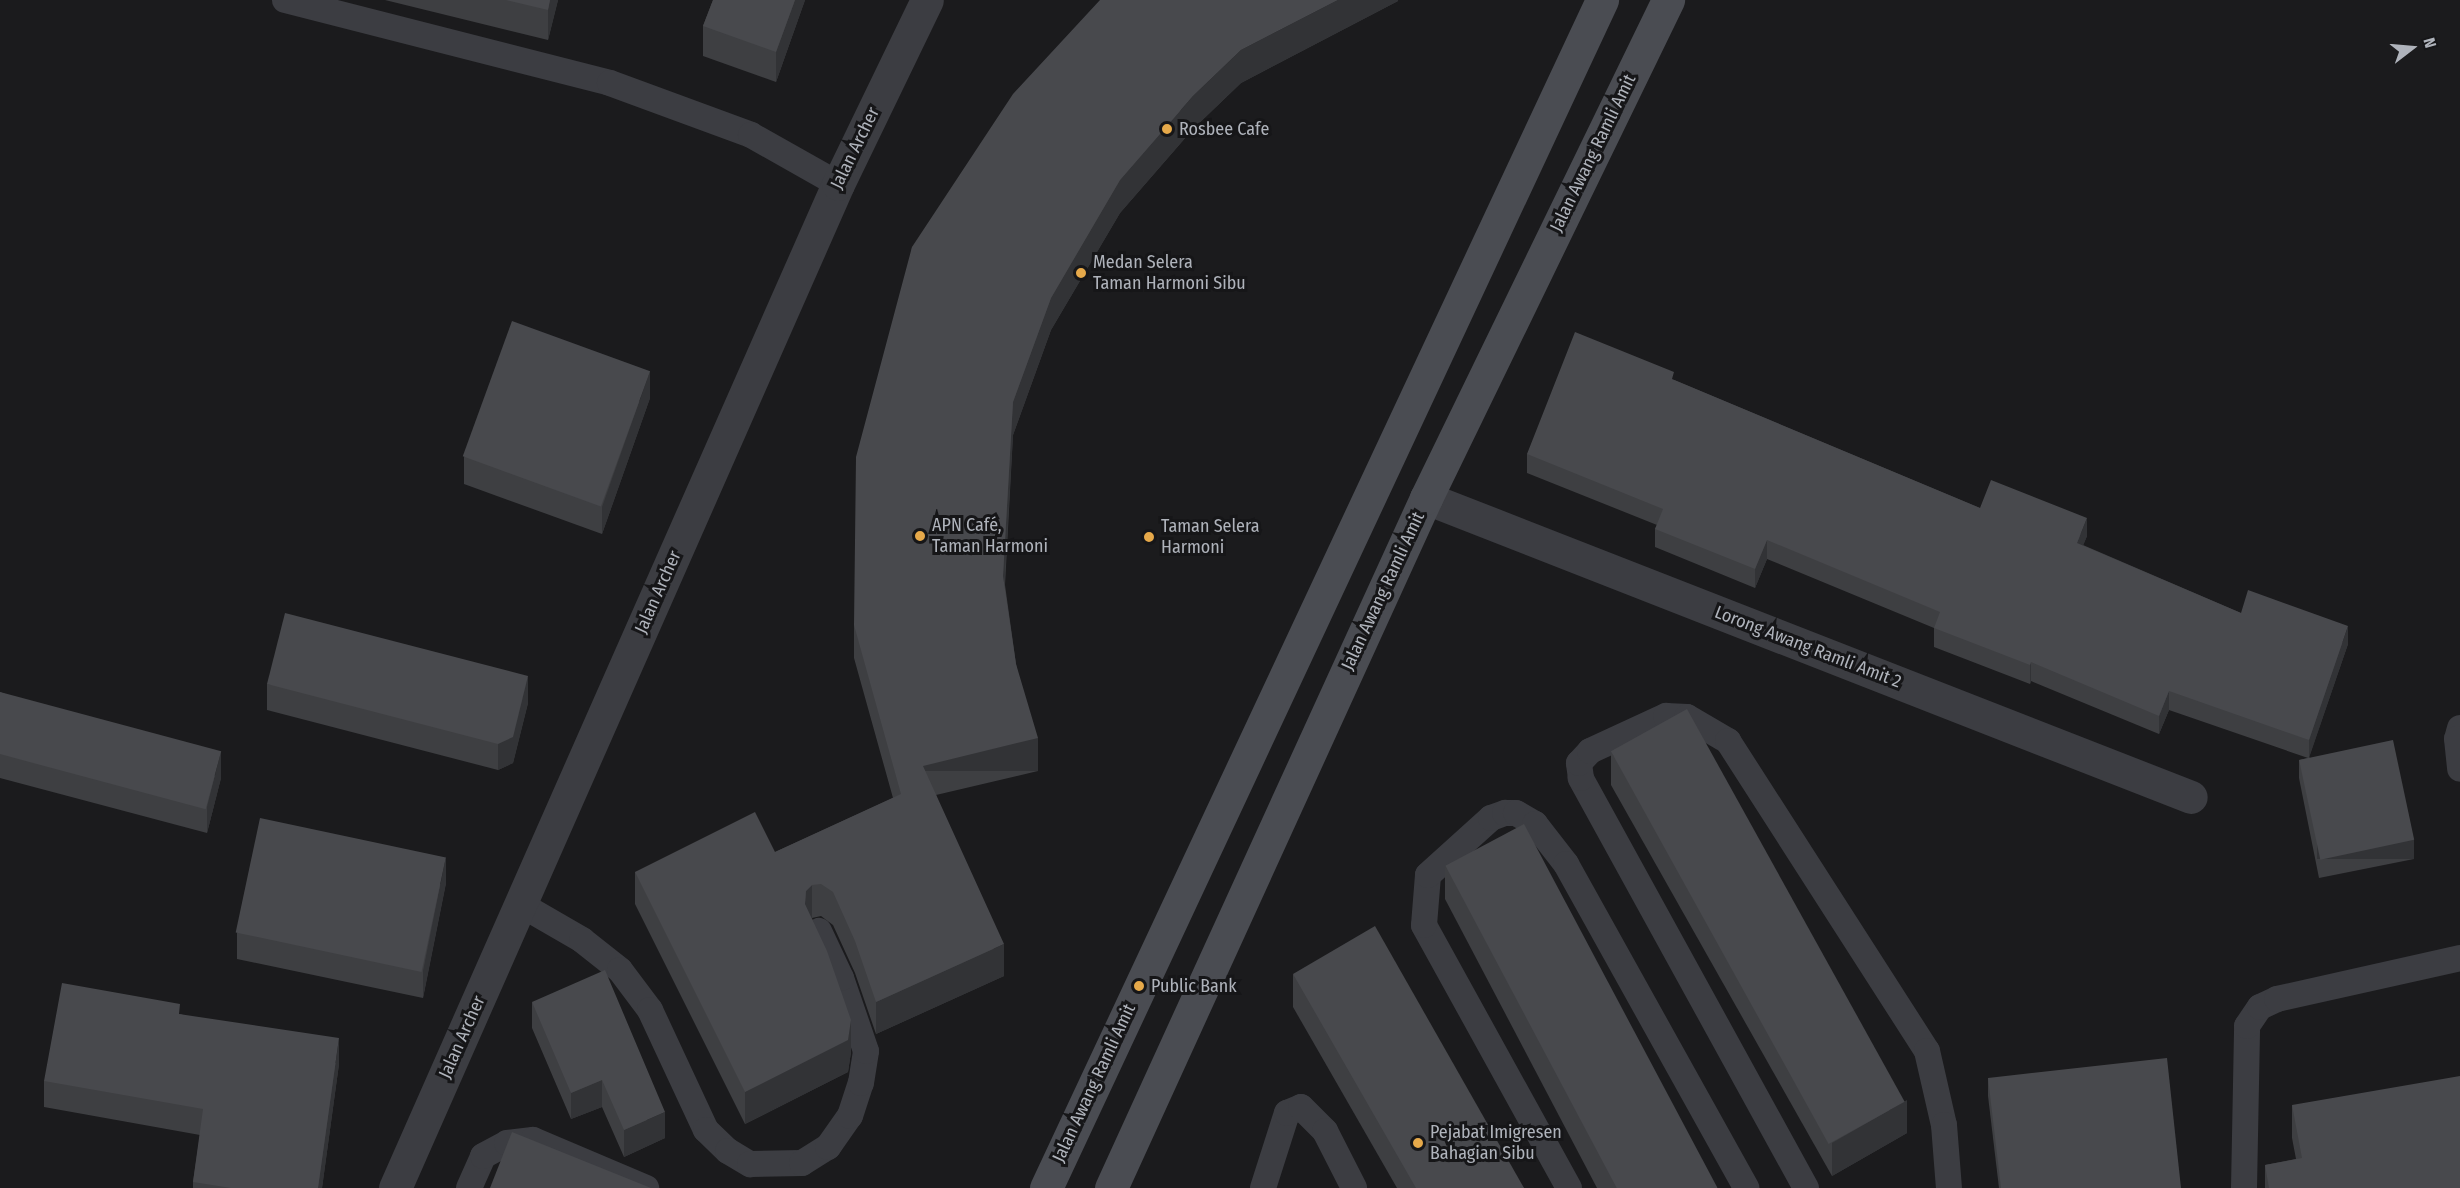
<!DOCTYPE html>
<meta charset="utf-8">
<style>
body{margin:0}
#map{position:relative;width:2460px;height:1188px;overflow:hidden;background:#1b1b1d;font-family:"Fira Sans Condensed",sans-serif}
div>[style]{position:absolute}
.service>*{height:26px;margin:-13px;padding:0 13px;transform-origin:13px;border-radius:13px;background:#3c3d42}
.minor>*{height:33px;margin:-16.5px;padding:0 16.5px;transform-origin:16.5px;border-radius:16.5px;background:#3c3d42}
.secondary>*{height:33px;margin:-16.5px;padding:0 16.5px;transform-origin:16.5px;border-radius:16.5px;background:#4a4c52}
.wall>*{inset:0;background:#3e3f42}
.shaded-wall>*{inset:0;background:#323336;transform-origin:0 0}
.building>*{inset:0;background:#48494d;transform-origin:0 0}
.dots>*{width:16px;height:16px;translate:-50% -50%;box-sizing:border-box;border:3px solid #161618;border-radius:50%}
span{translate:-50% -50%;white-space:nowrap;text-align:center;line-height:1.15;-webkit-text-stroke:6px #161618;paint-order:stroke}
.poi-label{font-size:18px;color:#afb3bb}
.left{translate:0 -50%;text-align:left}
.street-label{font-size:18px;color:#afb3bb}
.north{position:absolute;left:2382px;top:18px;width:60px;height:60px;-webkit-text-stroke:4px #161618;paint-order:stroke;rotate:74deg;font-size:16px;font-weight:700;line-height:24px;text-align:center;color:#afb3bb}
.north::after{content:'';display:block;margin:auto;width:21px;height:27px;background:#afb3bb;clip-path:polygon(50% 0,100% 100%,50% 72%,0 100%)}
</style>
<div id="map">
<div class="service">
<i style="left:285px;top:0;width:335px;rotate:14.3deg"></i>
<i style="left:610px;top:83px;width:150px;rotate:20.2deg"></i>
<i style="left:751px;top:135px;width:100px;rotate:29.4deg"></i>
<i style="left:2460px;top:728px;width:11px;rotate:105deg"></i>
<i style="left:2457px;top:739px;width:30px;rotate:84deg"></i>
<i style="left:520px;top:904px;width:72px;rotate:30.1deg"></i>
<i style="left:582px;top:940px;width:48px;rotate:38.3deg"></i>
<i style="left:620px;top:970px;width:50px;rotate:53.1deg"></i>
<i style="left:650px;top:1010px;width:132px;rotate:65deg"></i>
<i style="left:706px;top:1130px;width:30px;rotate:44deg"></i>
<i style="left:728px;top:1151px;width:26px;rotate:31deg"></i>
<i style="left:750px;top:1164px;width:52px;rotate:-1.1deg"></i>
<i style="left:802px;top:1163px;width:31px;rotate:-32deg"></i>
<i style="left:828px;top:1147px;width:38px;rotate:-55deg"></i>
<i style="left:850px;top:1116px;width:35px;rotate:-72deg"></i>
<i style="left:861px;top:1083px;width:32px;rotate:-81deg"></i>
<i style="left:866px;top:1051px;width:77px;rotate:-108.9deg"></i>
<i style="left:841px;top:978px;width:52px;rotate:-115.1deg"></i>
<i style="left:469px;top:1188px;width:35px;rotate:-66deg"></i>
<i style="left:483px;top:1156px;width:27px;rotate:-28deg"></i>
<i style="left:507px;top:1143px;width:26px;rotate:-7deg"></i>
<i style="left:533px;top:1140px;width:123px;rotate:23deg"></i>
<i style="left:1263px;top:1188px;width:79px;rotate:-72.3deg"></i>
<i style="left:1287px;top:1113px;width:15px;rotate:-23deg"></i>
<i style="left:1301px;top:1107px;width:34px;rotate:45deg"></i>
<i style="left:1325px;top:1131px;width:64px;rotate:63deg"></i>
<i style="left:1569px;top:1188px;width:300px;rotate:-118.9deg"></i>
<i style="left:1424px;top:925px;width:50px;rotate:-85.4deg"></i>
<i style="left:1428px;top:875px;width:85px;rotate:-42.1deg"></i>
<i style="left:1491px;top:818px;width:15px;rotate:-20deg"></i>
<i style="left:1505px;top:813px;width:11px"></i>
<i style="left:1516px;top:813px;width:22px;rotate:30deg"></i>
<i style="left:1535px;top:824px;width:51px;rotate:52.2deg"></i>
<i style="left:1566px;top:864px;width:371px;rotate:60.9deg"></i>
<i style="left:1806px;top:1188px;width:468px;rotate:-118.8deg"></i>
<i style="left:1581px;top:778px;width:15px;rotate:-98deg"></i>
<i style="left:1579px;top:763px;width:16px;rotate:-47deg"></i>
<i style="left:1590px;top:751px;width:84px;rotate:-24.7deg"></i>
<i style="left:1666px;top:716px;width:21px;rotate:3deg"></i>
<i style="left:1687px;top:717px;width:48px;rotate:30.3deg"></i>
<i style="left:1728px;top:741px;width:368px;rotate:57.3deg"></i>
<i style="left:1927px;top:1051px;width:76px;rotate:77.1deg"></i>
<i style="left:1944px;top:1125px;width:63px;rotate:85.5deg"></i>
<i style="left:2244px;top:1188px;width:162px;rotate:-88.9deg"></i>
<i style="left:2247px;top:1026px;width:23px;rotate:-56deg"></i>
<i style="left:2260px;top:1007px;width:19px;rotate:-25deg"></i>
<i style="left:2277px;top:999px;width:188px;rotate:-12.6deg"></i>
</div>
<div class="minor">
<i style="left:1426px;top:498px;width:821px;rotate:21.35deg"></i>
<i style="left:395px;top:1188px;width:1097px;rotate:-66.19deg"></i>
<i style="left:838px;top:184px;width:204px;rotate:-64.2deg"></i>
</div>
<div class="secondary">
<i style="left:1046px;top:1188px;width:1312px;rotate:-64.92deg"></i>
<i style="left:1111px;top:1188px;width:759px;rotate:-65.46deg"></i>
<i style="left:1426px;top:498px;width:554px;rotate:-64.08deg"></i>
</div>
<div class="wall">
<i style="clip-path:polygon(385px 0,558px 0,548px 40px)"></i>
<i style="clip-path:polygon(713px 0,805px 0,776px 82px,703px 56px,703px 26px)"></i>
<i style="clip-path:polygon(1398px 0,1398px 1px,1241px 83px,1193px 129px,1120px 213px,1051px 330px,1013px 435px,1005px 585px,1016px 664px,1038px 771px,936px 795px,1004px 976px,876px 1034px,855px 973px,833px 925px,821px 916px,812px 918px,851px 1052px,848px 1072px,745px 1124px,635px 904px,635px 872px,775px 852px,893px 798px,854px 658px,854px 625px,912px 247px)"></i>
<i style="clip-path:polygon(1674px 380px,1980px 508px,2087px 536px,2083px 545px,2241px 613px,2348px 644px,2309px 757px,2414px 859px,2319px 878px,2299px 778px,2299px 760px,2308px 758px,2169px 710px,2159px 734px,2031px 681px,2030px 684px,1934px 647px,1934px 628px,1767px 559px,1755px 588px,1655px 547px,1655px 529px,1657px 525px,1527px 473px,1527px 454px)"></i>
<i style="clip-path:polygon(650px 398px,602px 534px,464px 484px,464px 457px)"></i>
<i style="clip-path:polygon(267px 684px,528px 703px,513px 763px,498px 770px,267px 710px)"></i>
<i style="clip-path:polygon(0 692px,221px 778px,207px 833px,0 778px)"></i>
<i style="clip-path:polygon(1611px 752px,1907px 1133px,1832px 1176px,1611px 785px)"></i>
<i style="clip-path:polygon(1445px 866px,1716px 1188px,1597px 1188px,1445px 899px)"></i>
<i style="clip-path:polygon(446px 883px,423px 998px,237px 959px,237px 933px)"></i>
<i style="clip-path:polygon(1293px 974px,1524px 1188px,1397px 1188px,1293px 1007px)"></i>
<i style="clip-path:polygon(532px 1002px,665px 1138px,624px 1157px,602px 1107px,571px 1119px,532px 1028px)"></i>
<i style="clip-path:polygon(180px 1014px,339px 1064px,322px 1188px,193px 1188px,193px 1182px,200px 1135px,44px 1107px,44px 1081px)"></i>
<i style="clip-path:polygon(1988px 1078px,2181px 1188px,1999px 1188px,1988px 1096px)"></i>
<i style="clip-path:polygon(2292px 1105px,2460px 1188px,2265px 1188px,2265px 1165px,2296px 1159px,2292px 1138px)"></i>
</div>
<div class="shaded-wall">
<i style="clip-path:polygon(550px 0,558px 0,548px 40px,548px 10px)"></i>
<i style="clip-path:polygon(795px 0,805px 0,776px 82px,776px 52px)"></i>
<i style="clip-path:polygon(1338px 0,1398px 0,1398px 1px,1241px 83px,1193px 129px,1120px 213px,1051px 330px,1013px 435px,1003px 608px,1003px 576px,1013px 402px,1051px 298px,1120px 180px,1193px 96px,1241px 50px)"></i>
<i style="clip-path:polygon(650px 371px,650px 398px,602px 534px,602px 507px)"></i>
<i style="clip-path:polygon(2087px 518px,2087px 536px,2077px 561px,2077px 543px)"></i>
<i style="clip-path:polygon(1767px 540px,1767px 559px,1755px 588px,1755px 569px)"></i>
<i style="clip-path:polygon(2348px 626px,2348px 644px,2309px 758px,2309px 740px)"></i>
<i style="clip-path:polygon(2031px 662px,2031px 681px,2030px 684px,2030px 665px)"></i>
<i style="clip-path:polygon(528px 676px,528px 703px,513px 763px,498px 770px,498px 744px)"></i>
<i style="clip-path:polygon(2169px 691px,2169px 710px,2159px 734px,2159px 716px)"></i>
<i style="left:1038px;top:738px;width:33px;height:118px;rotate:90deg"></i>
<i style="clip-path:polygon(221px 751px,221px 778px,207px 833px,207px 807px)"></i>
<i style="left:2414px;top:840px;width:19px;height:97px;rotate:90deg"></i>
<i style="clip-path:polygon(446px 856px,446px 883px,423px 998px,423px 971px)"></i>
<i style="clip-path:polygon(812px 885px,812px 918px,806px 923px,805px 904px,806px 891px)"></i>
<i style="clip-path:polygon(1004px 944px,1004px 976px,876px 1034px,876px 1002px)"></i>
<i style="clip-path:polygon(851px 1020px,851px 1052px,848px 1072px,745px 1124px,745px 1092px)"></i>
<i style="clip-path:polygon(339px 1038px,339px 1064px,322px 1188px,318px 1188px)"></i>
<i style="clip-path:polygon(602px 1080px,602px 1107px,571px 1119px,571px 1093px)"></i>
<i style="clip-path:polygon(1907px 1100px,1907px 1133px,1832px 1176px,1832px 1143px)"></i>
<i style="clip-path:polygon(665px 1112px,665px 1138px,624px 1157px,624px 1130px)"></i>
</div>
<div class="building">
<i style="clip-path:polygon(506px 0,550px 0,548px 10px)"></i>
<i style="clip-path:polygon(713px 0,795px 0,776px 52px,703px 26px)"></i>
<i style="clip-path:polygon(1100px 0,1338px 0,1241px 50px,1193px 96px,1120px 180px,1051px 298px,1013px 402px,1003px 576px,1016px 664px,1038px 738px,923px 766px,1004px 944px,876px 1002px,855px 941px,833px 892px,821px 884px,812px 885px,806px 891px,805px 904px,827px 951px,851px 1020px,848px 1040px,745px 1092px,635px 872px,755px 812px,775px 852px,901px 794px,854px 625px,856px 457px,912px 247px,1013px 94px)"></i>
<i style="left:512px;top:321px;width:147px;height:144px;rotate:20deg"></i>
<i style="clip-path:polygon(1575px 332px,1674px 372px,1672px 379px,1980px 508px,1991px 480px,2087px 518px,2077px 543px,2241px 613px,2248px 590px,2348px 626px,2309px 740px,2169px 691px,2159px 716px,2031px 662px,2030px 665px,1934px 628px,1940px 612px,1767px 540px,1755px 569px,1655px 529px,1663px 509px,1527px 454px)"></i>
<i style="clip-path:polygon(285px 613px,528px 676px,513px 737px,498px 744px,267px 684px)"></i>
<i style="left:0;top:692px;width:229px;height:60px;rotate:15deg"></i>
<i style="left:1687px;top:709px;width:449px;height:87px;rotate:61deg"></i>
<i style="left:2393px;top:740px;width:102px;height:96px;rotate:78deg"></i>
<i style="left:260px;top:818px;width:190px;height:117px;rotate:12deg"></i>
<i style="left:1524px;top:824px;width:412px;height:89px;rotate:62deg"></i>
<i style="clip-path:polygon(1375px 926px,1524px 1188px,1416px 1188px,1293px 974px)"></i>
<i style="clip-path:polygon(605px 970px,665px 1112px,624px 1130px,602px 1080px,571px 1093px,532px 1002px)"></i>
<i style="clip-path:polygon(62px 983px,180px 1004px,179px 1014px,339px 1038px,318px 1188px,231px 1188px,193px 1182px,203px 1109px,44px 1081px)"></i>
<i style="clip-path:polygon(2167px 1058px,2181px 1188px,2001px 1188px,1988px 1078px)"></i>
<i style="clip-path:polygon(2460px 1076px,2460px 1188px,2269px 1188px,2265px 1165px,2302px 1158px,2292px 1105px)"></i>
<i style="clip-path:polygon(512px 1132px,651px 1188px,490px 1188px)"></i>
</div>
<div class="dots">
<i style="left:1167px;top:129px;background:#e6a94a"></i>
<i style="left:1081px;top:273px;background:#e6a94a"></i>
<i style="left:920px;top:536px;background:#e6a94a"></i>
<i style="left:1149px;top:537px;background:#e6a94a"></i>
<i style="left:1139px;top:986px;background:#e6a94a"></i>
<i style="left:1418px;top:1143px;background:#e6a94a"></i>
</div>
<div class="poi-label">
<span class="left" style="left:1179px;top:129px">Rosbee Cafe</span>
<span class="left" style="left:1093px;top:273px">Medan Selera<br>Taman Harmoni Sibu</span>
<span class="left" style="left:932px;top:536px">APN Café,<br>Taman Harmoni</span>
<span class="left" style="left:1161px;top:537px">Taman Selera<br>Harmoni</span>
<span class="left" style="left:1151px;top:986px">Public Bank</span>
<span class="left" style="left:1430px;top:1143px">Pejabat Imigresen<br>Bahagian Sibu</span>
</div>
<div class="street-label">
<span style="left:855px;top:148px;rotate:-64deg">Jalan Archer</span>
<span style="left:1593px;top:153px;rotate:-64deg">Jalan Awang Ramli Amit</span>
<span style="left:1383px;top:591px;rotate:-65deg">Jalan Awang Ramli Amit</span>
<span style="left:658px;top:592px;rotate:-66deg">Jalan Archer</span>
<span style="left:1808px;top:647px;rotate:21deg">Lorong Awang Ramli Amit 2</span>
<span style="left:462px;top:1037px;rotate:-66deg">Jalan Archer</span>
<span style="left:1094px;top:1083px;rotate:-65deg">Jalan Awang Ramli Amit</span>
</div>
<div class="north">N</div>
</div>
